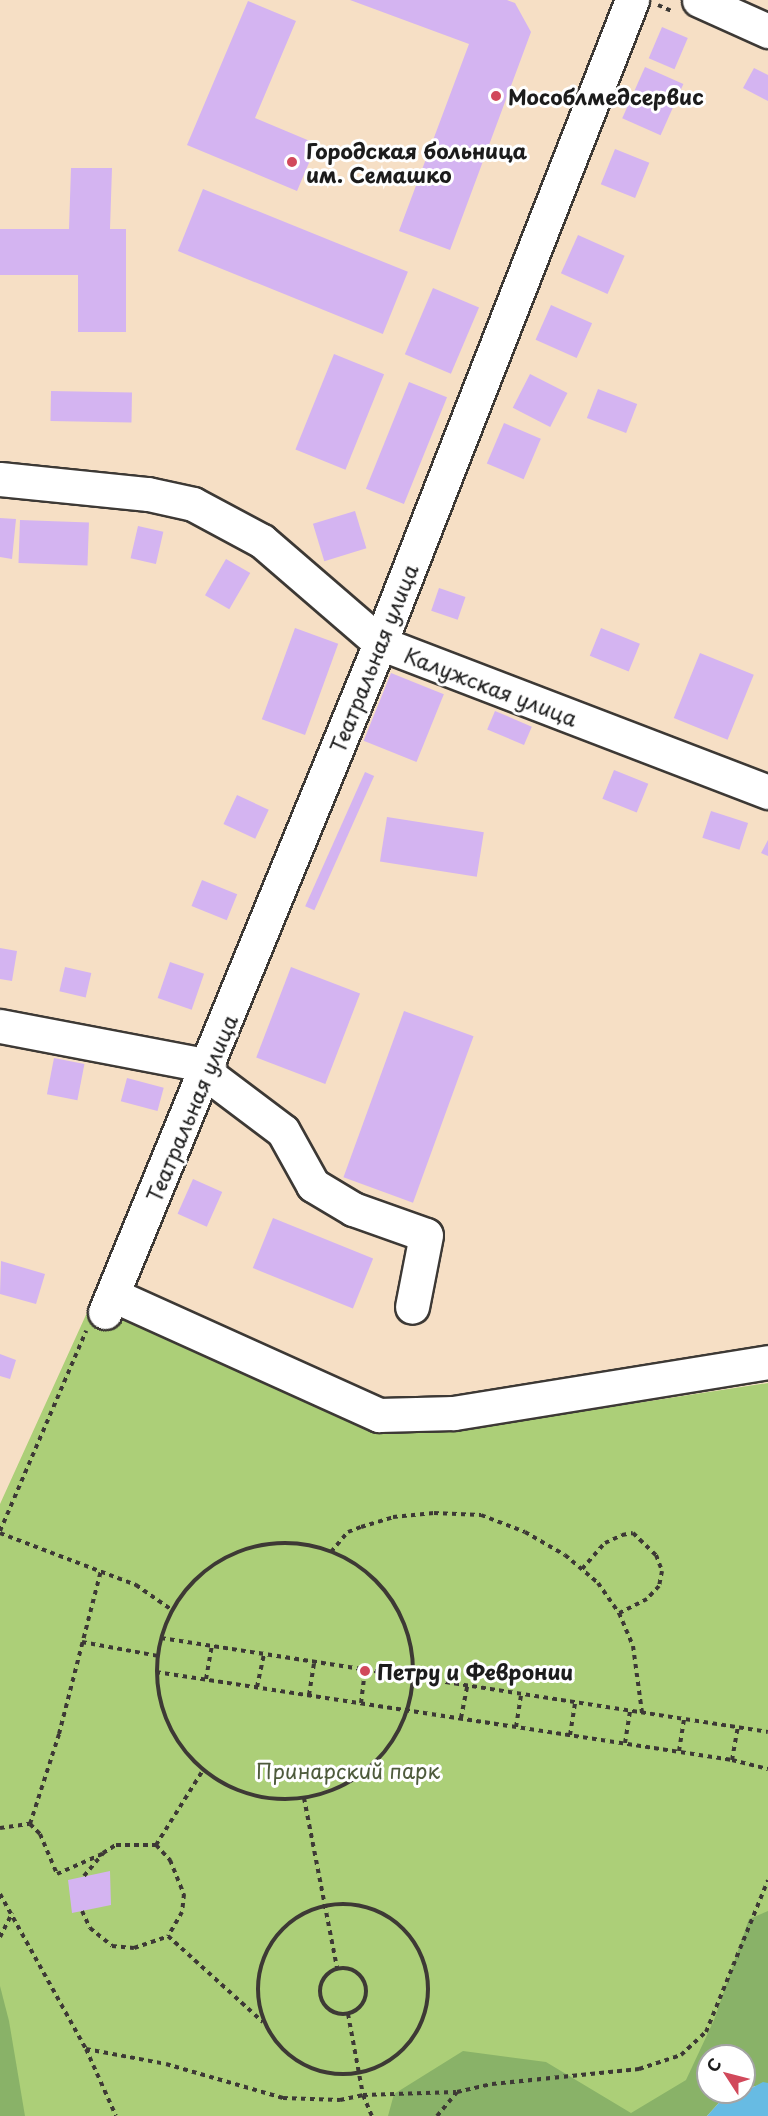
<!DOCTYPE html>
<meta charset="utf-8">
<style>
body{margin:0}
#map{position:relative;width:768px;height:2116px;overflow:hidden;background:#f6dfc5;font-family:"Playpen Sans",sans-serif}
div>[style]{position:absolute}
.green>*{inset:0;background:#accf78}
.forest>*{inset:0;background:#89b268}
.water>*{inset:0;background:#67bbe3}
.building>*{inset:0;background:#d4b4f1;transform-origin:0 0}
.path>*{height:4px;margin-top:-2px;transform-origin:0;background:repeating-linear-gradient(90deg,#3d3935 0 4.5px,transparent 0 9px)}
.path>.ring{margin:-2px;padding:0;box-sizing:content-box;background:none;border:4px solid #3d3935;border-radius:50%}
.roads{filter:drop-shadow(2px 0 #3d3935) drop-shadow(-2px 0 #3d3935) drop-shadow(0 2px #3d3935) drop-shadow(0 -2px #3d3935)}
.minor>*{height:33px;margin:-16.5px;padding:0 16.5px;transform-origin:16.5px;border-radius:16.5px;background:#fff}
.dots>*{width:16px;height:16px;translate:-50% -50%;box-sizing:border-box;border:3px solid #fff;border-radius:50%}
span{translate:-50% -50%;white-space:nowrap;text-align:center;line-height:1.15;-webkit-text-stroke:6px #fff;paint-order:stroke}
.poi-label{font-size:21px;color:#1c1c1c;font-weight:700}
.left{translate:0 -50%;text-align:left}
.street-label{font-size:21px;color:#1c1c1c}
.park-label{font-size:21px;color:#4e5b3c}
.north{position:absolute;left:696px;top:2044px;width:60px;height:60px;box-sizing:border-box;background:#fff;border:2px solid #a4a4a4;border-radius:50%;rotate:306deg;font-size:16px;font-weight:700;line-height:24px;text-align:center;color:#1c1c1c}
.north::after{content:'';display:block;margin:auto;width:21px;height:27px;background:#d1495b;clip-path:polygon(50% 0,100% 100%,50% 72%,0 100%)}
</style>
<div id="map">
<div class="green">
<i style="clip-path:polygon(90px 1306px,383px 1426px,468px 1429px,768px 1383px,768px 2066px,744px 2056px,708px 2056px,669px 2116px,0 2116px,0 1504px)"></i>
</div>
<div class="forest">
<i style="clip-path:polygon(768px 1911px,768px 2083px,744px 2089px,744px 2056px,708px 2056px,708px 2092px,735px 2092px,726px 2095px,707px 2116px,388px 2116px,394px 2094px,463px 2051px,546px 2062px,631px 2113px,686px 2080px,714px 2020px,749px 1919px)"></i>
<i style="clip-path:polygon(0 1986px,9px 2021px,25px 2116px,0 2116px)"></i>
</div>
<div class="water">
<i style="clip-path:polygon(763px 2082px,768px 2083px,768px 2116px,707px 2116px,726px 2095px,744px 2092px)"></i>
</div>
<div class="building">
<i style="clip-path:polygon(350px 0,507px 0,515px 3px,531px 32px,450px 250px,399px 231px,469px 44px)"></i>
<i style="clip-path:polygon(248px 1px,296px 21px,255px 118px,317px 144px,297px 191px,187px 145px)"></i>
<i style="left:662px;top:27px;width:28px;height:34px;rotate:23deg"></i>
<i style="left:645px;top:67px;width:42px;height:56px;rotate:24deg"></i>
<i style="clip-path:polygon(754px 68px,768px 75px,768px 101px,743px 88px)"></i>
<i style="left:615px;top:149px;width:37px;height:38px;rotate:22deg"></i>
<i style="clip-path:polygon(71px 168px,112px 168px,110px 229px,126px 229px,126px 332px,78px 332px,78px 275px,0 275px,0 229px,69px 229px)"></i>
<i style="left:203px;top:189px;width:221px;height:67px;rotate:22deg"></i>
<i style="left:578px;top:235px;width:51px;height:42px;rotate:24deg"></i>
<i style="left:433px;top:288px;width:50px;height:72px;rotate:23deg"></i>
<i style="left:551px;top:305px;width:45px;height:38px;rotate:24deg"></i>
<i style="left:334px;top:354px;width:54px;height:103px;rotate:22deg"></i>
<i style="left:530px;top:374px;width:42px;height:38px;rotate:27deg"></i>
<i style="left:409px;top:382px;width:41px;height:115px;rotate:22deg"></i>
<i style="left:598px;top:389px;width:42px;height:31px;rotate:21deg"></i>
<i style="left:51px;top:391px;width:81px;height:30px;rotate:1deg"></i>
<i style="left:504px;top:423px;width:40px;height:44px;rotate:23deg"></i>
<i style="left:355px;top:511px;width:39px;height:44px;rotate:73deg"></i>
<i style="clip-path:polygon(0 518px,16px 519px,12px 559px,0 557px)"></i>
<i style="left:20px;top:520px;width:69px;height:43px;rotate:2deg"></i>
<i style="left:138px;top:526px;width:26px;height:33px;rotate:13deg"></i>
<i style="left:226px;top:559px;width:28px;height:42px;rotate:30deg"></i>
<i style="left:439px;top:588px;width:28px;height:24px;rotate:19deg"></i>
<i style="left:295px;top:628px;width:46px;height:97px;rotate:20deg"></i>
<i style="left:601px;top:628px;width:42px;height:30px;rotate:22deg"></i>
<i style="left:700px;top:653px;width:58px;height:70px;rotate:22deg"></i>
<i style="left:391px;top:673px;width:57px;height:73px;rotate:22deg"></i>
<i style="left:495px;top:711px;width:40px;height:20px;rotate:23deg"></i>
<i style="left:614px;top:770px;width:37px;height:31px;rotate:22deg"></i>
<i style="left:365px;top:772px;width:10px;height:147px;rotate:24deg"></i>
<i style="left:237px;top:795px;width:35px;height:32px;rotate:25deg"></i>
<i style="left:711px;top:811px;width:39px;height:28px;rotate:18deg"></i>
<i style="left:387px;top:817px;width:98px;height:45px;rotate:9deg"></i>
<i style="clip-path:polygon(768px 840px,768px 856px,761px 853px)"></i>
<i style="left:202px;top:880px;width:38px;height:28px;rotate:22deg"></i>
<i style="clip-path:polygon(0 948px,17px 951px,12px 981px,0 979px)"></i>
<i style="left:170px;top:962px;width:36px;height:38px;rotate:19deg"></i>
<i style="left:65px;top:967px;width:27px;height:25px;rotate:13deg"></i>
<i style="left:291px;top:967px;width:74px;height:97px;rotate:21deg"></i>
<i style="left:404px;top:1011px;width:74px;height:177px;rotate:20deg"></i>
<i style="left:54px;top:1058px;width:31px;height:37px;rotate:11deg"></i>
<i style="left:127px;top:1078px;width:38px;height:24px;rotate:15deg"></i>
<i style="left:193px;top:1179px;width:32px;height:38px;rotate:24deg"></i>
<i style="left:273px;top:1218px;width:108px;height:54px;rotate:22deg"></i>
<i style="clip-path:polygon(1px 1261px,45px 1274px,36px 1304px,0 1294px)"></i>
<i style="clip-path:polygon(0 1354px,16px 1360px,10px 1379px,0 1376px)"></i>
<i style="clip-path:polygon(110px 1871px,111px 1905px,72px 1913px,68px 1880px)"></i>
</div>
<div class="path">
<i style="left:658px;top:5px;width:17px;rotate:24deg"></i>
<i style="left:0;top:1531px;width:218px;rotate:-66.7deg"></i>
<i style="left:0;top:1533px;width:146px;rotate:20.9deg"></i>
<i style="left:136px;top:1585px;width:44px;rotate:34.8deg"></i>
<i class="ring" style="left:157px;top:1543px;width:252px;height:252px"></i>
<i style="left:331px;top:1552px;width:26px;rotate:-50deg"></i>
<i style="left:348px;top:1532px;width:14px;rotate:-21deg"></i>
<i style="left:361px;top:1527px;width:34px;rotate:-17deg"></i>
<i style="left:393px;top:1517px;width:41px;rotate:-5.6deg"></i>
<i style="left:434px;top:1513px;width:47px;rotate:2.4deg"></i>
<i style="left:481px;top:1515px;width:47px;rotate:21.1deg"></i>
<i style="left:525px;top:1532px;width:46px;rotate:29.9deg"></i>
<i style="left:565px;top:1555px;width:43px;rotate:40.3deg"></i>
<i style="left:598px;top:1583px;width:37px;rotate:55deg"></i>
<i style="left:619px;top:1613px;width:36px;rotate:67deg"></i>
<i style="left:633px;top:1646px;width:68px;rotate:82.3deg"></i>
<i style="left:582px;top:1569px;width:35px;rotate:-49deg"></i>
<i style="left:605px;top:1543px;width:19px;rotate:-25deg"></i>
<i style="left:622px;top:1535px;width:11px;rotate:-10deg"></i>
<i style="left:633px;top:1533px;width:32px;rotate:44deg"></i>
<i style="left:656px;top:1555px;width:17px;rotate:69deg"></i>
<i style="left:662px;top:1571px;width:15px;rotate:101deg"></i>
<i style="left:659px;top:1586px;width:18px;rotate:133deg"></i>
<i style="left:647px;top:1599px;width:31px;rotate:153deg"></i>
<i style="left:161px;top:1638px;width:614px;rotate:8.8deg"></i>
<i style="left:82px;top:1642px;width:77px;rotate:10.4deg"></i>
<i style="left:156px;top:1672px;width:583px;rotate:8.69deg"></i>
<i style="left:732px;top:1760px;width:37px;rotate:14deg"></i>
<i style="left:206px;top:1679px;width:34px;rotate:-80deg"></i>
<i style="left:257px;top:1687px;width:34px;rotate:-78deg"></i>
<i style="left:309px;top:1695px;width:32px;rotate:-81deg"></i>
<i style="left:361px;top:1703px;width:32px;rotate:-83deg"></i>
<i style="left:461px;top:1718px;width:32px;rotate:-79deg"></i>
<i style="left:516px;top:1727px;width:32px;rotate:-81deg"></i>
<i style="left:570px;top:1735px;width:32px;rotate:-81deg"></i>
<i style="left:625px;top:1743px;width:32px;rotate:-81deg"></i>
<i style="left:679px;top:1751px;width:32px;rotate:-81deg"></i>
<i style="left:732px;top:1760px;width:34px;rotate:-80deg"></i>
<i style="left:304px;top:1798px;width:173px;rotate:79deg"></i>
<i style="left:30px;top:1824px;width:14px;rotate:45deg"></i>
<i style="left:40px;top:1834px;width:43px;rotate:67deg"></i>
<i style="left:57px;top:1874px;width:49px;rotate:-24deg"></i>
<i style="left:0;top:1828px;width:30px;rotate:-8deg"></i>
<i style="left:30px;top:1824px;width:95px;rotate:-72.1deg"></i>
<i style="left:59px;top:1734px;width:168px;rotate:-75.6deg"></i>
<i style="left:156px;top:1845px;width:89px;rotate:-57.9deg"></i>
<i style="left:84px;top:1876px;width:30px;rotate:-50deg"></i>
<i style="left:103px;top:1853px;width:15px;rotate:-32deg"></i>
<i style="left:116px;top:1845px;width:40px"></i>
<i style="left:156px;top:1845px;width:21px;rotate:47deg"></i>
<i style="left:170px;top:1860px;width:37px;rotate:68deg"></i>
<i style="left:184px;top:1894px;width:18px;rotate:96deg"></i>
<i style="left:182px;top:1912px;width:28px;rotate:120deg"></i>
<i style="left:0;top:1894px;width:177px;rotate:61deg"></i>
<i style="left:86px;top:2049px;width:73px;rotate:65.9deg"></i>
<i class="ring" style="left:258px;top:1904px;width:166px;height:166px"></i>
<i style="left:82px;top:1911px;width:19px;rotate:65deg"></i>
<i style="left:90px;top:1928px;width:28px;rotate:39deg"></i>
<i style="left:112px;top:1946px;width:22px;rotate:5deg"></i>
<i style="left:134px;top:1948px;width:36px;rotate:-19deg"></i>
<i style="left:168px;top:1936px;width:128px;rotate:42.2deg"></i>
<i style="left:0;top:1937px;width:27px;rotate:-63deg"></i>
<i class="ring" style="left:320px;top:1968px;width:42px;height:42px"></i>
<i style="left:348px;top:2014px;width:82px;rotate:79.5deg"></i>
<i style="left:363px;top:2095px;width:23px;rotate:67deg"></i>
<i style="left:86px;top:2049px;width:81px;rotate:10.6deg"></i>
<i style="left:166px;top:2064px;width:122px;rotate:16.2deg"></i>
<i style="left:283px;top:2098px;width:57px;rotate:2deg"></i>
<i style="left:340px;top:2100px;width:24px;rotate:-12deg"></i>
<i style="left:363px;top:2095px;width:93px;rotate:-1.8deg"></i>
<i style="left:437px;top:2116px;width:31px;rotate:-50deg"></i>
<i style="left:457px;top:2092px;width:36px;rotate:-13deg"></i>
<i style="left:492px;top:2084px;width:148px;rotate:-5.8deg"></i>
<i style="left:639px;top:2069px;width:44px;rotate:-18.4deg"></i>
<i style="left:681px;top:2055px;width:34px;rotate:-43deg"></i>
<i style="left:706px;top:2032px;width:164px;rotate:-67.8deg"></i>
</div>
<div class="roads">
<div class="minor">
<i style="left:699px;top:0;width:76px;rotate:24.2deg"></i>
<i style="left:0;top:479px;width:149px;rotate:5.8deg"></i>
<i style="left:148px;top:494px;width:46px;rotate:12.5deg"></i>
<i style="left:193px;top:504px;width:78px;rotate:28.2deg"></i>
<i style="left:262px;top:541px;width:156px;rotate:40.8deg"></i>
<i style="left:380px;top:643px;width:416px;rotate:21deg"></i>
<i style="left:0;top:1026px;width:213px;rotate:10.8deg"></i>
<i style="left:206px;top:1073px;width:96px;rotate:37deg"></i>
<i style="left:283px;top:1131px;width:62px;rotate:60.9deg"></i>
<i style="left:313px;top:1185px;width:47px;rotate:31deg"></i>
<i style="left:353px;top:1209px;width:77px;rotate:19.6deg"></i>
<i style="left:426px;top:1235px;width:73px;rotate:101deg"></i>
<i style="left:113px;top:1295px;width:292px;rotate:24.3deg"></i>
<i style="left:379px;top:1415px;width:75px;rotate:-1.5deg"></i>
<i style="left:454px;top:1413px;width:318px;rotate:-9.2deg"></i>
<i style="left:105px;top:1312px;width:723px;rotate:-67.65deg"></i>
<i style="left:380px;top:643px;width:691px;rotate:-68.6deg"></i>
</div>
</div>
<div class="dots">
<i style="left:496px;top:96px;background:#d1495b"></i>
<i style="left:292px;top:162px;background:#d1495b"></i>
<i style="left:365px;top:1671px;background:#d1495b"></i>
</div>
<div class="poi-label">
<span class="left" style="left:508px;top:96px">Мособлмедсервис</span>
<span class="left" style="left:306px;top:162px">Городская больница<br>им. Семашко</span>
<span class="left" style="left:377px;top:1671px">Петру и Февронии</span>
</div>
<div class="street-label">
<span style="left:373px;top:658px;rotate:-68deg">Театральная улица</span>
<span style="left:491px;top:686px;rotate:21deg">Калужская улица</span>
<span style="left:191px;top:1108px;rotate:-67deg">Театральная улица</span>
</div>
<div class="park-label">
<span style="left:348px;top:1770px">Принарский парк</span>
</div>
<div class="north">С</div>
</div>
